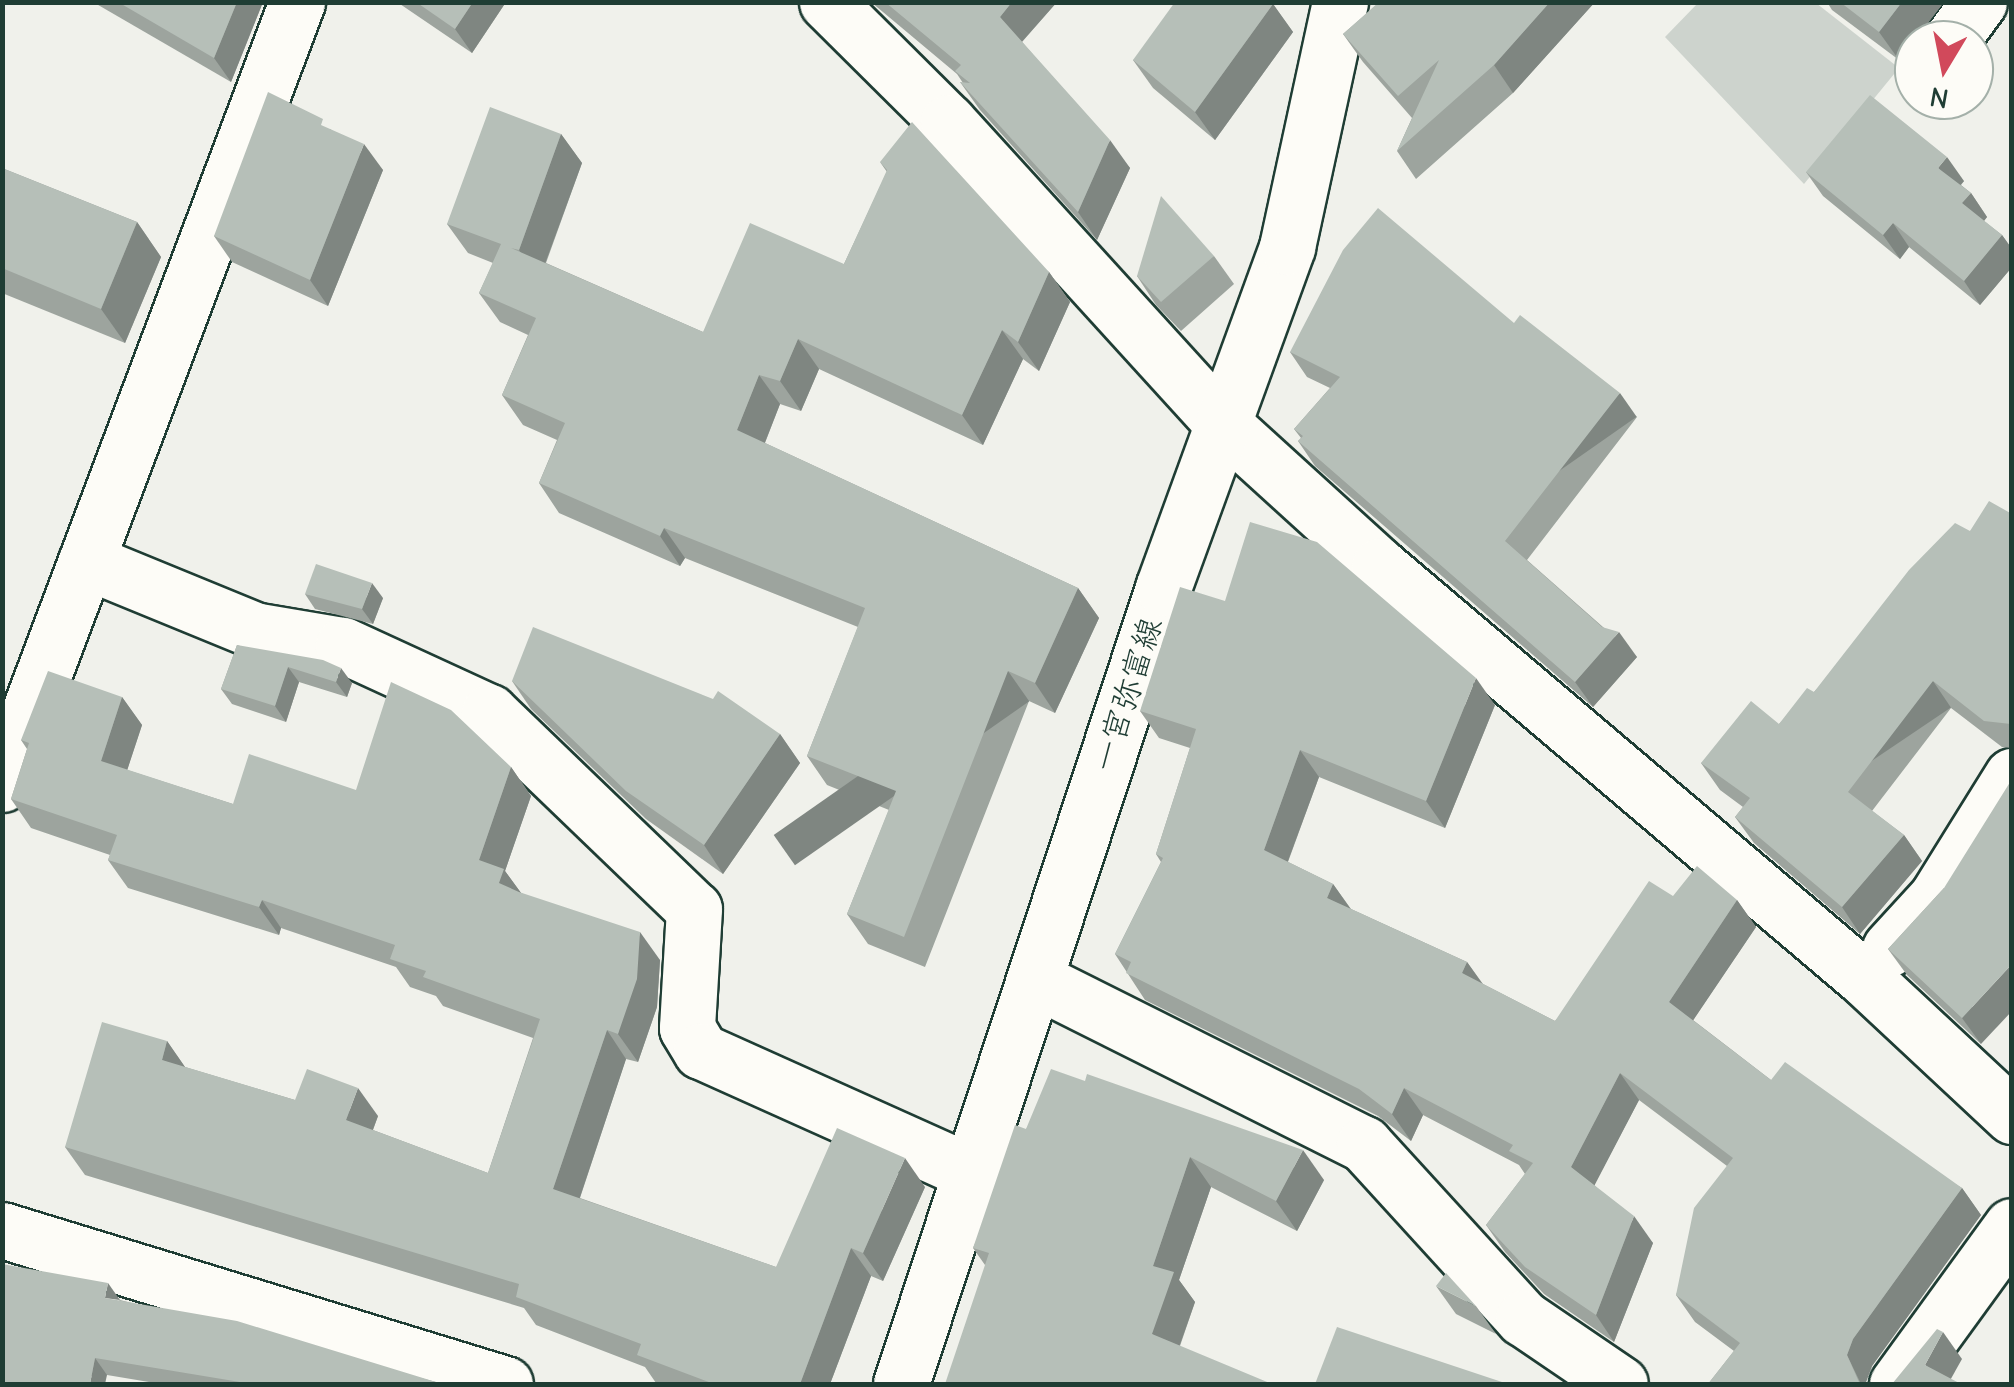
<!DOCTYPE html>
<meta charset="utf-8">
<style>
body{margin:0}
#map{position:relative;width:2014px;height:1387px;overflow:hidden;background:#f0f1eb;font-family:"Comic Neue","Klee One",sans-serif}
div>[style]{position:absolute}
.green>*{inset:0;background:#cdd3cd}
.roads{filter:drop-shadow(2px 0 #1f3d34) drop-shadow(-2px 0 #1f3d34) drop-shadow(0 2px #1f3d34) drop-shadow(0 -2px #1f3d34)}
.minor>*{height:55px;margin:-27.5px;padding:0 27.5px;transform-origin:27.5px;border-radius:27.5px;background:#fdfcf7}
.major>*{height:55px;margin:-27.5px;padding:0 27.5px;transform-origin:27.5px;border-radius:27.5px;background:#fdfcf7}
.wall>*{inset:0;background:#9da49e}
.shaded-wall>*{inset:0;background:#7f8681;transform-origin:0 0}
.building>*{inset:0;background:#b6bfb8}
span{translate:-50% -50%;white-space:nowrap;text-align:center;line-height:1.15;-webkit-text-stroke:8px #fdfcf7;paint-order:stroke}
.street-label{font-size:32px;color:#1f3d34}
.frame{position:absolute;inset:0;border:5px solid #1f3d34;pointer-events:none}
.north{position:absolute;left:1894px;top:20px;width:100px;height:100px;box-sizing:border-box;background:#fdfcf7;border:2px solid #a4b0a9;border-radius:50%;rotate:190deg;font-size:28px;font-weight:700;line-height:40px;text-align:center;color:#1f3d34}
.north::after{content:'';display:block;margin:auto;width:35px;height:45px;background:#d1495b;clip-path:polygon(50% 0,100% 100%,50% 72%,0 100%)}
</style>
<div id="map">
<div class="green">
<i style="clip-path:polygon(1698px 3px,1816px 3px,1899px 68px,1804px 184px,1665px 37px)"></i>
</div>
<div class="roads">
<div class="minor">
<i style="left:827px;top:2px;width:170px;rotate:44.8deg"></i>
<i style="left:948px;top:122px;width:408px;rotate:47.7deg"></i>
<i style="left:1223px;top:424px;width:211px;rotate:42.3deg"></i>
<i style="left:1379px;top:566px;width:635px;rotate:40.34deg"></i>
<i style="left:1863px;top:977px;width:204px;rotate:43deg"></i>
<i style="left:1951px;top:40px;width:47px;rotate:-53.6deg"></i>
<i style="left:86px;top:561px;width:182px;rotate:22.3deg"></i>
<i style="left:254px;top:630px;width:90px;rotate:9.6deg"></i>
<i style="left:343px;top:645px;width:161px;rotate:24.7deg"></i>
<i style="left:489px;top:712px;width:284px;rotate:43.9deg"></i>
<i style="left:694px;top:909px;width:119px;rotate:93.4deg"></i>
<i style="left:687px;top:1028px;width:27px;rotate:59deg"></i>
<i style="left:701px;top:1051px;width:297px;rotate:24.2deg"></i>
<i style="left:2px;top:784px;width:836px;rotate:-69.33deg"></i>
<i style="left:1890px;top:948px;width:68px;rotate:-47.4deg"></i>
<i style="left:1936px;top:898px;width:144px;rotate:-58.1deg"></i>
<i style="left:1036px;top:980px;width:367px;rotate:26.6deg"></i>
<i style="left:1364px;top:1144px;width:236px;rotate:47.6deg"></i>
<i style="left:1523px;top:1318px;width:117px;rotate:34.2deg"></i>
<i style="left:2px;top:1230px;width:526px;rotate:17.02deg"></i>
<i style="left:1897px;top:1384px;width:195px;rotate:-54deg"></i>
</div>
<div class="major">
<i style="left:901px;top:1384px;width:838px;rotate:-71.78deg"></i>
<i style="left:1163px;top:588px;width:363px;rotate:-70deg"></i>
<i style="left:1287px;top:247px;width:251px;rotate:-77.8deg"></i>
</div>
</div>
<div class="wall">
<i style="clip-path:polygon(93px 2px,263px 2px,231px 82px)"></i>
<i style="clip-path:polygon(397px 2px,506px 2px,472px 53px)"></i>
<i style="clip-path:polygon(871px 2px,1057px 2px,1022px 42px,1130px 168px,1097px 240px,980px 110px,960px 82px,963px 83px,957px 74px)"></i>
<i style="clip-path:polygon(1380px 2px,1595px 2px,1513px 93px,1416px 179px,1397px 151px,1412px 118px,1363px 62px,1343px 34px)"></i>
<i style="clip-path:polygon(1827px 2px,1944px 2px,1899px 60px,1832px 10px)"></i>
<i style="clip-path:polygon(1273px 4px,1293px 32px,1215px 140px,1153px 88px,1133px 60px)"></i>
<i style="clip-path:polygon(330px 129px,383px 170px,328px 306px,232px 262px,214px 236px)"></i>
<i style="clip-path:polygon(561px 134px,582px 163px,546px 263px,703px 332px,844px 264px,887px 172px,880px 162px,1049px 272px,1070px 302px,1039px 371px,1023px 359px,983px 445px,819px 369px,801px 411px,780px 404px,765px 443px,1078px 588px,1099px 618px,1055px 713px,1029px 701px,925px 967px,868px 944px,847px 914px,889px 810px,827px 785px,807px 756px,858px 627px,685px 558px,680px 566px,559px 513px,539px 483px,557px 440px,523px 425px,502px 395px,528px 335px,500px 322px,479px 293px,493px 263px,468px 253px,447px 224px)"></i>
<i style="clip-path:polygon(2px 168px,137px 222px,161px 257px,125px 343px,2px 293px)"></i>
<i style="clip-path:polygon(1806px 172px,1964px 181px,1961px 185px,1971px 193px,1987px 217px,1984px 221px,2002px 235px,2012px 249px,2012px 267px,1980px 305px,1909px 247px,1900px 259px,1823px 196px)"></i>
<i style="clip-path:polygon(1214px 256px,1234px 284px,1181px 331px,1156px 305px,1137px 276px)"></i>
<i style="clip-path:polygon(1514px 323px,1637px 417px,1527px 560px,1637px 657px,1593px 707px,1315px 466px,1298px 441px,1301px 438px,1294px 429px,1330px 388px,1307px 377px,1290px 352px)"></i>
<i style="clip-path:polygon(2012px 514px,2012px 748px,2002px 747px,1951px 708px,1872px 811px,1904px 835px,1922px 861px,1860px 934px,1754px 843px,1735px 817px,1743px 807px,1720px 790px,1701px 763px,1779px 724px,1814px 692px,1970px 531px)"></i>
<i style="clip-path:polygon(305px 594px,383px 598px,373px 624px,315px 609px)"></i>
<i style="clip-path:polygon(237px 645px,352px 683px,347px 697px,299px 682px,286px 722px,232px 704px,221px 689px)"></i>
<i style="clip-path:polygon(512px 681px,780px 734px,800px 763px,723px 874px,646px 819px,531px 709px)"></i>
<i style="clip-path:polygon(122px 697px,142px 725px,127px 770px,233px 804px,356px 790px,511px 767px,531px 796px,505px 871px,521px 893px,660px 960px,657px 1007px,638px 1062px,626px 1059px,580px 1198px,776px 1267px,925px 1187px,883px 1281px,871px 1276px,830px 1384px,660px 1384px,656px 1383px,645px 1367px,536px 1325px,524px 1308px,85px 1175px,65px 1147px,167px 1041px,185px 1067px,295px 1100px,378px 1116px,373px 1130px,488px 1173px,533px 1038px,443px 1006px,436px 996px,410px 987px,396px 967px,281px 928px,279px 935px,128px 888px,108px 860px,110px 855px,31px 828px,11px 799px,27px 749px,21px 740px)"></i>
<i style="clip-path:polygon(1495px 705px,1445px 828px,1319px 777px,1288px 862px,1333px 884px,1351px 909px,1467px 962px,1483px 984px,1555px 1021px,1673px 896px,1737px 900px,1756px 927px,1693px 1020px,1771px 1080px,1962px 1188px,1981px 1215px,1872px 1366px,1866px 1382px,1708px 1384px,1734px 1351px,1695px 1322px,1676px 1295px,1727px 1166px,1639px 1100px,1594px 1185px,1653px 1243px,1614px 1342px,1544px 1294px,1505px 1252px,1486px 1225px,1525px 1174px,1519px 1165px,1423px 1115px,1411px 1141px,1378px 1116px,1145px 1000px,1115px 954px,1161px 862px,1156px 854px,1190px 748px,1159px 738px,1140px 711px)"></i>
<i style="clip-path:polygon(1944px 888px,1981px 1044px,1907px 975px,1888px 949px)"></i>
<i style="clip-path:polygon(1085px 1081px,1324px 1180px,1297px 1231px,1211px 1187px,1179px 1280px,1195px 1302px,1180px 1346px,985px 1265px,973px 1248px,1026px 1129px)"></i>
<i style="clip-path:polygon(1436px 1286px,1476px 1306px,1496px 1334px,1456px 1314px)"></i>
<i style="clip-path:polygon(120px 1300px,436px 1382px,438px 1384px,161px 1384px,107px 1375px,2px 1384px)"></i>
</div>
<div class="shaded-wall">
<i style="clip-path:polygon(237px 2px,263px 2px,231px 82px,214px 58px)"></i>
<i style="clip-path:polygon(473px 2px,506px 2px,472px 53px,455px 29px)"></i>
<i style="clip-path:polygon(1012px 2px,1057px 2px,1019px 45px,1000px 17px)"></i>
<i style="clip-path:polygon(1550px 2px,1595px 2px,1513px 93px,1494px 65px)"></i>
<i style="clip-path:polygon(1902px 2px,1944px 2px,1899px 60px,1879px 32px)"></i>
<i style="clip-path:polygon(1273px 4px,1293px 32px,1215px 140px,1195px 112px)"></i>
<i style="clip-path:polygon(561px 134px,582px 163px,539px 280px,519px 250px)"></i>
<i style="clip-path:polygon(1110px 140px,1130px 168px,1097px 240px,1078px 212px)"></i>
<i style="clip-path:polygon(364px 144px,383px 170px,328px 306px,310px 280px)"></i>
<i style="clip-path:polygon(1947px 157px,1964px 181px,1955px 191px,1938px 168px)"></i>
<i style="clip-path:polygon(1971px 193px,1987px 217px,1979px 227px,1962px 203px)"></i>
<i style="clip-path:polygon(137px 222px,161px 257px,125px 343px,101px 309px)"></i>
<i style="clip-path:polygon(1893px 223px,1909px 247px,1900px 259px,1883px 235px)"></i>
<i style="clip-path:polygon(2002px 235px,2012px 249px,2012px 267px,1980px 305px,1964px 281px)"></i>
<i style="clip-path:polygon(1049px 272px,1070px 302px,1039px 371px,1018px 342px)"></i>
<i style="clip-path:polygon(1002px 330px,1023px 359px,983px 445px,962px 415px)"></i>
<i style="clip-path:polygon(798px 339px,819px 369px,801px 411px,780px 381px)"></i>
<i style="clip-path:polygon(759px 375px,780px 404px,758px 460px,737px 430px)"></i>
<i style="left:1620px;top:393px;width:29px;height:187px;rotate:55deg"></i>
<i style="clip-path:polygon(664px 528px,685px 558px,680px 566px,660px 536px)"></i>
<i style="clip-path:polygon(372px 583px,383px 598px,373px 624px,362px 609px)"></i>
<i style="clip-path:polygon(1078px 588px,1099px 618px,1055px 713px,1035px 683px)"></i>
<i style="clip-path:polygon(1619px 632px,1637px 657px,1593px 707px,1575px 682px)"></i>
<i style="clip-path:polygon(288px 667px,299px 682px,286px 722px,275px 706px)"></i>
<i style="clip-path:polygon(341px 668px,352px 683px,347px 697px,336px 682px)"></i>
<i style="left:1008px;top:671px;width:37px;height:286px;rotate:55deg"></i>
<i style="clip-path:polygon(1476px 678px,1495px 705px,1445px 828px,1426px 801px)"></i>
<i style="left:1933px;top:681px;width:32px;height:140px;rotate:56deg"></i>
<i style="clip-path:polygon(122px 697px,142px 725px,121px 789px,101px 761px)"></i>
<i style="clip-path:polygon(780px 734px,800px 763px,723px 874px,704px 845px)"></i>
<i style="clip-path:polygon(1300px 750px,1319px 777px,1282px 877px,1264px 850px)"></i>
<i style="clip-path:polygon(511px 767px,531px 796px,505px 871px,524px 897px,519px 911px,479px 860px)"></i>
<i style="clip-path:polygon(1904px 835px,1922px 861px,1860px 934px,1842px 907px)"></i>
<i style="clip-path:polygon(1333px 884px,1352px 911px,1327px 898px)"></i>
<i style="clip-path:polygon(262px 900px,281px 928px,279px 935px,259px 907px)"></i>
<i style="clip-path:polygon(1737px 900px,1756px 927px,1688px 1028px,1669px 1002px)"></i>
<i style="clip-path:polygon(640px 932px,660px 960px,657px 1007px,638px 1062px,618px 1034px)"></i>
<i style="clip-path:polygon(1467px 962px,1486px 989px,1462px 973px)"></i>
<i style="clip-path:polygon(2012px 964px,2012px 1011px,1981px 1044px,1962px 1018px)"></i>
<i style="clip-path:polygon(607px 1030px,626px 1059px,573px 1218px,553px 1189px)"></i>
<i style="clip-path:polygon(167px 1041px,187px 1070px,162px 1060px)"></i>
<i style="clip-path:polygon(1620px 1073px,1639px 1100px,1590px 1194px,1571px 1167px)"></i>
<i style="clip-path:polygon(358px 1088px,378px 1116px,366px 1148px,346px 1120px)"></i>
<i style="clip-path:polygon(1404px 1088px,1423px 1115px,1411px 1141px,1392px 1114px)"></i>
<i style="clip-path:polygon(1303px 1150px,1324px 1180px,1297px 1231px,1276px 1201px)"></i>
<i style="clip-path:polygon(1190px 1157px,1211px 1187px,1179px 1280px,1195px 1302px,1173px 1364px,1152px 1334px,1153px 1266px)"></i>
<i style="clip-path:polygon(905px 1158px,925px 1187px,883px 1281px,863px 1253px)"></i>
<i style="clip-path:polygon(1962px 1188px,1981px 1215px,1872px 1366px,1866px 1382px,1861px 1384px,1847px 1355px,1853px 1339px)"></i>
<i style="clip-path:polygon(1634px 1216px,1653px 1243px,1614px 1342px,1596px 1315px)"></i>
<i style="clip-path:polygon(851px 1248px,871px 1276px,830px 1384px,800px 1384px)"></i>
<i style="clip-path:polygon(108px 1283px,120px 1300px,105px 1298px)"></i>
<i style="clip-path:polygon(1943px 1332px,1962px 1359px,1948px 1384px,1925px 1365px)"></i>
<i style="clip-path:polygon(95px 1358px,107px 1375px,105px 1384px,90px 1384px)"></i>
</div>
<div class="building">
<i style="clip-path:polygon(118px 2px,237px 2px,214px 58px)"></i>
<i style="clip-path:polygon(416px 2px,473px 2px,455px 29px)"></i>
<i style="clip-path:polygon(885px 2px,1012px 2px,1000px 17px,1110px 140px,1078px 212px,960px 82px,970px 83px,955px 71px,961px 65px)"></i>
<i style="clip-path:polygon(1175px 2px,1273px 4px,1195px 112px,1133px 60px)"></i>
<i style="clip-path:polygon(1379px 2px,1550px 2px,1494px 65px,1397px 151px,1439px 60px,1398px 96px,1343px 34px)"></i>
<i style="clip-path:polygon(1840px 2px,1902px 2px,1879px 32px)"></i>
<i style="clip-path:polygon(268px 92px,323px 119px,321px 125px,364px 144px,310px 280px,214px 236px)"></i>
<i style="clip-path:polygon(1870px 95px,1947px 157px,1938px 168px,1971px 193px,1962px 203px,2002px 235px,1964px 281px,1893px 223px,1883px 235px,1806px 172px)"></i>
<i style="clip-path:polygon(490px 107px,561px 134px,519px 250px,511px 248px,703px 332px,750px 223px,844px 264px,887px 170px,880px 162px,912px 122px,1049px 272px,1018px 342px,1002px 330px,962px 415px,798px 339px,780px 381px,759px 375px,737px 430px,1078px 588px,1035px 683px,1008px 671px,904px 937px,847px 914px,896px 791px,807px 756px,865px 608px,664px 528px,660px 536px,539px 483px,565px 423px,502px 395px,536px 318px,479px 293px,501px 244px,447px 224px)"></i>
<i style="clip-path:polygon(2px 168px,137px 222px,101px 309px,2px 268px)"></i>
<i style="clip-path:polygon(1161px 196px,1214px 256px,1161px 302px,1137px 276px)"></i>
<i style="clip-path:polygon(1378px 208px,1514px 323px,1520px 315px,1620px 393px,1505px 541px,1602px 627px,1619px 632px,1575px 682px,1298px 441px,1303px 436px,1294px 429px,1340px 377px,1290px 352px,1343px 250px)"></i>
<i style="clip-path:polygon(1989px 501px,2012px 514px,2012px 725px,2011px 724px,1984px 721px,1933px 681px,1848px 792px,1904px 835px,1842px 907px,1735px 817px,1750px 798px,1701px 763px,1751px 701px,1779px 724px,1807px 688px,1814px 692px,1909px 570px,1955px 523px,1970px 531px)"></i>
<i style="clip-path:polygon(1250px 522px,1317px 542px,1476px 678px,1426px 801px,1300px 750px,1264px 850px,1333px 884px,1327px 898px,1467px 962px,1462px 973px,1555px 1021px,1649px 881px,1673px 896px,1697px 866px,1737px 900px,1669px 1002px,1771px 1080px,1785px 1062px,1962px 1188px,1853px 1339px,1847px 1355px,1859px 1382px,1886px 1384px,1708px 1384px,1740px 1343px,1676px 1295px,1694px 1208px,1733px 1158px,1620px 1073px,1571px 1167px,1634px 1216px,1596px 1315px,1525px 1267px,1486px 1225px,1533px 1163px,1509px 1151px,1513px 1145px,1404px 1088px,1392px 1114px,1359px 1089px,1126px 973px,1131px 962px,1115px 954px,1163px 858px,1156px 854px,1196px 729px,1140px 711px,1180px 587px,1225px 601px)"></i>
<i style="clip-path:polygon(316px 564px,372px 583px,362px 609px,305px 594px)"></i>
<i style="clip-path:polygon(533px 627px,713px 699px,718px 691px,780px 734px,704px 845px,626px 791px,512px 681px)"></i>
<i style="clip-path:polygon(237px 645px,323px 660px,341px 668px,336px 682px,288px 667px,275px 706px,221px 689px)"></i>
<i style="clip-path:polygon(48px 671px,122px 697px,101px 761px,233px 804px,249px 754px,356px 790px,391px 682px,451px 710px,511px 767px,479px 860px,504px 869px,499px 883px,519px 892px,640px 932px,637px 979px,618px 1034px,607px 1030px,553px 1189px,776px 1267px,837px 1128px,905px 1158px,863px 1253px,851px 1248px,800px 1384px,714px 1384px,637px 1355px,641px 1344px,516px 1297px,519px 1284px,65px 1147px,102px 1022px,167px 1041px,162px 1060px,295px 1100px,307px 1069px,358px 1088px,346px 1120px,488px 1173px,540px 1019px,423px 977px,426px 971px,390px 959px,395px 945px,262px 900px,259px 907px,108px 860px,117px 835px,11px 799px,29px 743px,21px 740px)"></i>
<i style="clip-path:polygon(2012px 779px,2012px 964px,1962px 1018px,1888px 949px,1944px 888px)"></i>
<i style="clip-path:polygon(1051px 1069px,1085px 1081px,1087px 1074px,1303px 1150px,1276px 1201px,1190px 1157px,1153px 1266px,1174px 1272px,1152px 1334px,1272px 1384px,945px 1384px,989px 1253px,973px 1248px,1015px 1125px,1026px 1129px)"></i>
<i style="clip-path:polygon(2px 1264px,108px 1283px,105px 1298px,237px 1321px,436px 1382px,435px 1384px,252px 1384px,95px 1358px,90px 1384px,2px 1384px)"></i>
<i style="clip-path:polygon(1446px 1273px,1476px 1306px,1436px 1286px)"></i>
<i style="clip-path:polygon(1337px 1327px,1508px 1384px,1315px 1384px)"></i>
<i style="clip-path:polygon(1937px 1329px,1943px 1332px,1925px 1365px,1961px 1384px,1892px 1384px)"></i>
</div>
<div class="street-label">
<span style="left:1128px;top:695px;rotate:-72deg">一宮弥富線</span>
</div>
<div class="frame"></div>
<div class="north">N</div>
</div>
